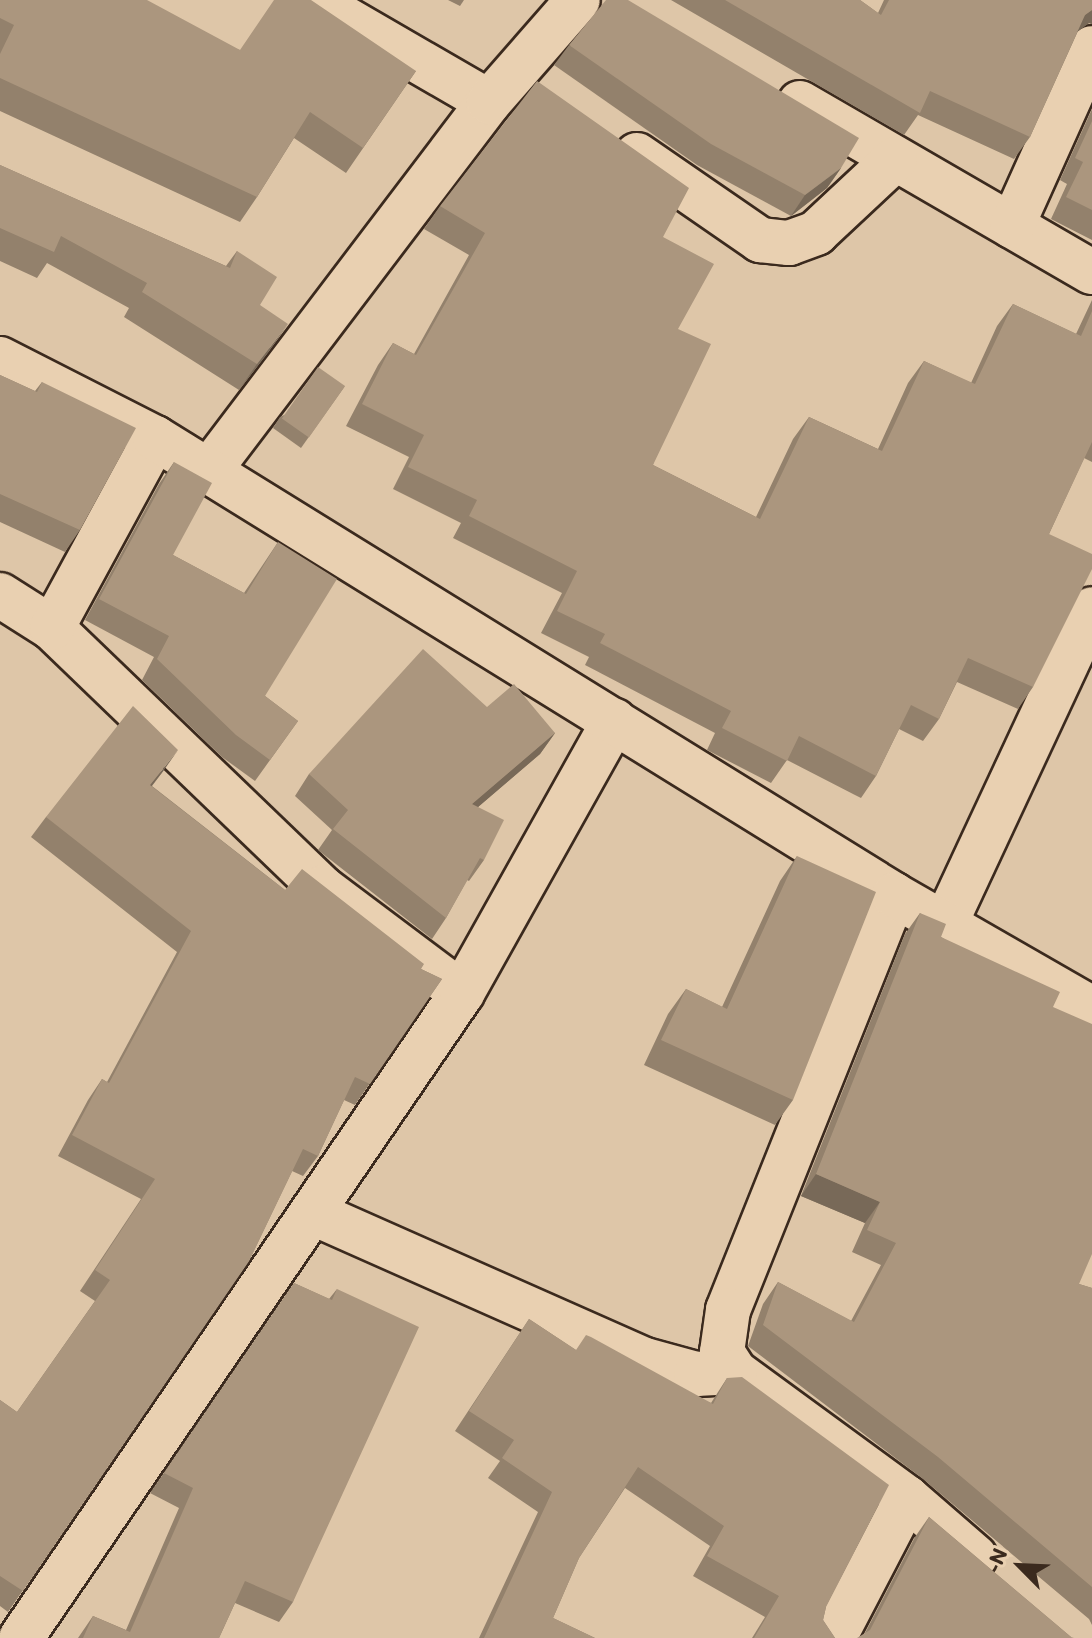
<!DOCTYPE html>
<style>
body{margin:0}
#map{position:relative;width:1092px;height:1638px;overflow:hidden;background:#dec6a8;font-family:Itim,sans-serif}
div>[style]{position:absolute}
.roads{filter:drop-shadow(2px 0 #3b2a1e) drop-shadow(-2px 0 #3b2a1e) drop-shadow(0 2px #3b2a1e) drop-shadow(0 -2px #3b2a1e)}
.minor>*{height:44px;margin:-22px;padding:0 22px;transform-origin:22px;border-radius:22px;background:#e9d0b1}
.tertiary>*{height:44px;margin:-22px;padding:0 22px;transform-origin:22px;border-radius:22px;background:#e9d0b1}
.wall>*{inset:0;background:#93816c}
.shaded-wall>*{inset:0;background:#786958}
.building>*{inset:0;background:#ab967e;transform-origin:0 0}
span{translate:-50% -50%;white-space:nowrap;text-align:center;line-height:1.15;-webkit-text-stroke:8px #e9d0b1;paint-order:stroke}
.north{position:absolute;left:980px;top:1526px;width:80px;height:80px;-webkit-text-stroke:6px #e9d0b1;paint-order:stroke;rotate:294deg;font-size:22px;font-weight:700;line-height:32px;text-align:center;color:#3b2a1e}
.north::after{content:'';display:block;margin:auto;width:28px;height:36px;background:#3b2a1e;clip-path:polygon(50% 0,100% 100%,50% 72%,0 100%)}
</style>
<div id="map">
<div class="roads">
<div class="minor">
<i style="left:313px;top:0;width:203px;rotate:30.1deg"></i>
<i style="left:800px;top:103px;width:337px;rotate:30.1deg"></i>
<i style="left:637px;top:155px;width:150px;rotate:34.6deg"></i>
<i style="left:760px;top:240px;width:29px;rotate:6deg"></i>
<i style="left:789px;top:243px;width:29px;rotate:-20deg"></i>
<i style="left:816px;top:233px;width:108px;rotate:-43.1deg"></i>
<i style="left:1012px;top:226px;width:195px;rotate:-65.8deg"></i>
<i style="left:208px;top:472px;width:465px;rotate:-52.8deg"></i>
<i style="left:489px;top:102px;width:135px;rotate:-48.9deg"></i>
<i style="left:0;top:595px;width:62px;rotate:32.4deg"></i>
<i style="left:52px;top:628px;width:375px;rotate:43.9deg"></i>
<i style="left:322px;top:888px;width:175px;rotate:36.9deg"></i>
<i style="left:52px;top:628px;width:216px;rotate:-61.5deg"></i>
<i style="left:894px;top:895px;width:447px;rotate:111.8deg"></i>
<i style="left:728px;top:1310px;width:42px;rotate:98.1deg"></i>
<i style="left:722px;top:1352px;width:24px;rotate:57deg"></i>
<i style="left:735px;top:1372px;width:213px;rotate:36.2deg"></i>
<i style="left:907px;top:1498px;width:90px;rotate:40.9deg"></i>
<i style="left:946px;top:922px;width:345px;rotate:-65deg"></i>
<i style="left:313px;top:1213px;width:363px;rotate:23.9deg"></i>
<i style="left:645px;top:1360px;width:53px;rotate:15.4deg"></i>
<i style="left:696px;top:1374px;width:39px;rotate:-3deg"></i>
<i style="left:21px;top:1638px;width:781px;rotate:-55.64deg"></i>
<i style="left:462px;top:993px;width:312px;rotate:-60.8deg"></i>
<i style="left:834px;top:1638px;width:158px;rotate:-62.5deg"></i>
</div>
<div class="tertiary">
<i style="left:0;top:359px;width:174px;rotate:27deg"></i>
<i style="left:155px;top:438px;width:869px;rotate:31.73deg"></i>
<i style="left:894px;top:895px;width:228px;rotate:29.9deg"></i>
</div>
</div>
<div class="wall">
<i style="clip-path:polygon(0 0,240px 50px,416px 71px,346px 173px,294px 138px,257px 197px,240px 222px,0 111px)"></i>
<i style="clip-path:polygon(448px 0,464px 0,460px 6px)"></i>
<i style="clip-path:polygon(671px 0,860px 0,878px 13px,884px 0,1092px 0,1092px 24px,1089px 23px,1078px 31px,1030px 137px,1014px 159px,918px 115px,904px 135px)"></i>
<i style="clip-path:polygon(569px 45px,841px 168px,827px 188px,791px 216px,697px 165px,554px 65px)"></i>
<i style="clip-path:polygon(1092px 109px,1092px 240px,1051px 219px,1067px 184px,1060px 180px)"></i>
<i style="clip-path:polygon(0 165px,226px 266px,237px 251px,260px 305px,270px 350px,239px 390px,124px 317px,129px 308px,47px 263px,37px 278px,0 261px)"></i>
<i style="clip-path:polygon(440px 206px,663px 237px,678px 329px,653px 465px,756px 517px,793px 439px,809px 417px,878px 449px,908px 383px,924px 361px,971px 383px,997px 326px,1013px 304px,1076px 334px,1092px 300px,1092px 462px,1084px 458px,1049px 534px,1033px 687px,1018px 709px,957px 682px,939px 719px,923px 741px,899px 729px,876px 776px,861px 798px,787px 760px,771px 783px,707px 750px,715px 733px,585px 665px,589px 657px,541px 633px,562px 593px,453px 538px,461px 523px,393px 489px,409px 457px,346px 426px,378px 365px,393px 343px,414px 354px,469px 255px,424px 229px)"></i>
<i style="clip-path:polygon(0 375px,35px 391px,42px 382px,80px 530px,65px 552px,0 522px)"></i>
<i style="clip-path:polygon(345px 386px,301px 448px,273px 428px,280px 417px)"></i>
<i style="clip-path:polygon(174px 462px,173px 555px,244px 593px,278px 542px,265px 696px,298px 721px,255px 781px,222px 757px,142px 680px,154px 657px,85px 620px,159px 484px)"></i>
<i style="clip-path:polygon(487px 707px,555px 733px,540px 754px,478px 807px,484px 860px,469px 881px,467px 880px,446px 918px,432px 939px,318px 850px,332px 830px,295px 796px,309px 774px)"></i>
<i style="clip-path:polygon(164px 770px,152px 786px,285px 890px,421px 969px,442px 979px,355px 1105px,344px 1100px,318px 1156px,303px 1176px,292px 1171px,249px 1261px,8px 1612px,0 1606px,0 1400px,17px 1412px,95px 1301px,80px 1291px,141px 1199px,58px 1156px,88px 1100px,102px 1079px,107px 1082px,177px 952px,31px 837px,46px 817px)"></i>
<i style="clip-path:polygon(797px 856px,793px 1100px,775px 1125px,644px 1065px,668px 1014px,686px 989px,722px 1007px,780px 881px)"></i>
<i style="clip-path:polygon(920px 913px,941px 937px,1053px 1007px,1079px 1284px,1092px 1288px,1092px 1625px,1089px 1619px,923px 1479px,748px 1346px,763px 1304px,778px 1282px,851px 1321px,881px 1265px,852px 1252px,865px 1223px,801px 1196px,905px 934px)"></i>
<i style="clip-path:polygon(294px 1283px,329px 1299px,337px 1289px,293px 1602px,279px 1622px,235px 1603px,219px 1638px,78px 1638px,93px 1616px,126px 1630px,179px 1508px,150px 1493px)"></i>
<i style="clip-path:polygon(529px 1319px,576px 1350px,711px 1403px,727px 1378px,826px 1607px,823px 1620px,835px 1638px,752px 1638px,765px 1617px,693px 1576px,710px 1546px,625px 1488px,579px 1558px,553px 1618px,595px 1638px,479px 1638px,538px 1512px,488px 1478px,500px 1461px,455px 1431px)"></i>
<i style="clip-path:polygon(929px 1517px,1071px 1637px,865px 1633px,915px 1537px)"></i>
</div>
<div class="shaded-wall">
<i style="clip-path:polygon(1092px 10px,1092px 24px,1089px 23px,1070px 37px,1085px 15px)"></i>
<i style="clip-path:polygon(841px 168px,827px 188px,791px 216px,805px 195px)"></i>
<i style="clip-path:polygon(288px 324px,270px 350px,239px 390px,257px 364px)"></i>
<i style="clip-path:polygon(555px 733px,540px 754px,457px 825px,472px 804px)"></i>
<i style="clip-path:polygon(178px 750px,164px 770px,136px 806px,150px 785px)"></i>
<i style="clip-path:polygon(816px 1174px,880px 1202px,865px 1223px,801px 1196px)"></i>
</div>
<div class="building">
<i style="clip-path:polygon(0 0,147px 0,240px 50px,274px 0,311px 0,416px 71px,363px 148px,310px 112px,257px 197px,0 78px,0 54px,14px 25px,0 18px)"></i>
<i style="clip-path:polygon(606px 0,628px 0,859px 138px,841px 168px,805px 195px,711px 144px,569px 45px)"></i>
<i style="clip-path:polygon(725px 0,860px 0,881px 15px,889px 0,1092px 0,1092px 10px,1085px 15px,1030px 137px,930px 91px,920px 113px)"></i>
<i style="clip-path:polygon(537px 81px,689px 188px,663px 237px,714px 264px,678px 329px,711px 344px,653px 465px,760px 519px,809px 417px,882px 451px,924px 361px,975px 384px,1013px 304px,1081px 336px,1092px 311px,1092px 442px,1049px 534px,1092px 554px,1092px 569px,1033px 687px,968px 658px,939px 719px,911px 705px,876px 776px,799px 736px,787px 761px,722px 728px,731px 711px,600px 643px,605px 634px,557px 611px,577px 571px,469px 516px,477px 500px,408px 467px,424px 435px,362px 404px,393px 343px,416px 355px,485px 233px,440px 206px)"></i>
<i style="clip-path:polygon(1092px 121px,1092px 210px,1066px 197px,1083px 162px,1075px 158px)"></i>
<i style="clip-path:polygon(0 165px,230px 268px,237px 251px,277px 277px,260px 305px,288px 324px,257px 364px,142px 292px,147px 283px,61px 236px,54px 252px,0 228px)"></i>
<i style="left:318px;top:367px;width:33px;height:63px;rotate:35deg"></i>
<i style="clip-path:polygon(0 375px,37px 392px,42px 382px,136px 428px,80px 530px,0 494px)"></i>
<i style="clip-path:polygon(174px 462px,212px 483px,173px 555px,246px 594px,278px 542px,337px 579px,265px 696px,298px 721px,270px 760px,236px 735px,157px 659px,169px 636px,99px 599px)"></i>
<i style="clip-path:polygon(423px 649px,487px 707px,514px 684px,555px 733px,472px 804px,504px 820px,484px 860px,480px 858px,446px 918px,333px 829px,348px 810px,309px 774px)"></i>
<i style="clip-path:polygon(133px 706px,178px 750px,150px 785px,285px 890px,302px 869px,424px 964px,421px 969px,442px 979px,370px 1084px,355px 1077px,318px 1156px,303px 1149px,249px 1261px,23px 1591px,0 1576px,0 1400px,17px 1412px,110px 1280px,95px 1270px,155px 1179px,72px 1135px,102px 1079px,109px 1083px,191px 931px,46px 817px)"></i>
<i style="clip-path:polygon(797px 856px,876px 892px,793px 1100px,661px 1040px,686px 989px,727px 1009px)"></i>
<i style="clip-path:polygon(920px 913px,946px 924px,941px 937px,1060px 992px,1053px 1007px,1092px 1024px,1092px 1254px,1079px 1284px,1092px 1288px,1092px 1587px,938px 1457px,763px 1325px,778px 1282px,854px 1322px,896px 1243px,867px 1230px,880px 1202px,816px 1174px)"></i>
<i style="clip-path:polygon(294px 1283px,332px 1300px,337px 1289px,419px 1327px,293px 1602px,245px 1581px,219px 1638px,83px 1638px,93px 1616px,130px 1632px,193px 1488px,164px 1473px)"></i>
<i style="clip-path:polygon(529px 1319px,576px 1350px,586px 1335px,591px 1337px,713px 1404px,727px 1378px,742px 1377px,889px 1485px,826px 1607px,823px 1620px,835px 1638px,754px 1638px,779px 1596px,707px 1556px,724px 1526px,638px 1467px,579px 1558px,553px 1618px,595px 1638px,484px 1638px,552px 1492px,502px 1458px,514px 1440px,469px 1411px)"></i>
<i style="clip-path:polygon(929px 1517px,1071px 1637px,1074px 1638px,857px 1638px,870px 1630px)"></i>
</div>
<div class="north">N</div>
</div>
